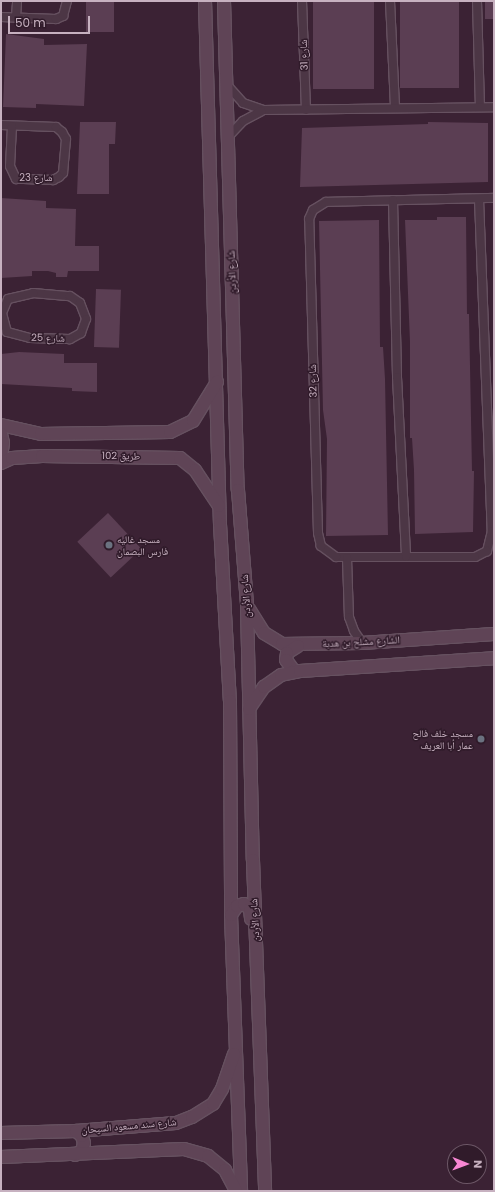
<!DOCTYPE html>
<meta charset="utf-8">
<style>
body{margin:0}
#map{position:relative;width:495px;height:1192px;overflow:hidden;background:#3b2234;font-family:Poppins,"Noto Naskh Arabic",sans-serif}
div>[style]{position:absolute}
.building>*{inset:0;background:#5b3e53;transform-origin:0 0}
.roads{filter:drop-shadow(1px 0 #665160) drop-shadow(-1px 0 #665160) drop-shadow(0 1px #665160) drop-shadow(0 -1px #665160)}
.street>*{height:8px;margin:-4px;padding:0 4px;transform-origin:4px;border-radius:4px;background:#4c3645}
.secondary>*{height:12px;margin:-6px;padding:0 6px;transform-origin:6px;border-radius:6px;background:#5f4456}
.dots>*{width:11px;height:11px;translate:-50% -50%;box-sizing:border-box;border:2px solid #301b2a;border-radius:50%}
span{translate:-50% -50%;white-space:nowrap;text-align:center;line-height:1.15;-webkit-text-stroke:3px #301b2a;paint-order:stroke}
.street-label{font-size:10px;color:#c7b1c0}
.poi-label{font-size:10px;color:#c7b1c0}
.left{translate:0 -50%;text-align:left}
.right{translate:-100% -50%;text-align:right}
.frame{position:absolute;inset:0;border:2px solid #c7b1c0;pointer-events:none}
.north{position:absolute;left:447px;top:1144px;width:40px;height:40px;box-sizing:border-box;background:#301b2a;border:1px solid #6c5766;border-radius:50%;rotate:91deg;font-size:11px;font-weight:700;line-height:16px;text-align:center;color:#c7b1c0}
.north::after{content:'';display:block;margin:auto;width:14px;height:18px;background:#f886d3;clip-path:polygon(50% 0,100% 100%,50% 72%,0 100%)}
.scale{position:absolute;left:8px;top:16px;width:82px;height:18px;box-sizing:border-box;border:2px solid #c7b1c0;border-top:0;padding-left:5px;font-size:12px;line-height:14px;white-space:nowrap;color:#c7b1c0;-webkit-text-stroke:3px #301b2a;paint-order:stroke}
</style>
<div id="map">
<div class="building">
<i style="left:86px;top:1px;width:28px;height:31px"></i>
<i style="left:313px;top:1px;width:61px;height:88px"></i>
<i style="left:400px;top:1px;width:59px;height:87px"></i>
<i style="left:485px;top:1px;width:9px;height:18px"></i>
<i style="clip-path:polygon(6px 34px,44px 39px,44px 45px,87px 44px,84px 106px,36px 104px,36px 108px,3px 107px)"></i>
<i style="clip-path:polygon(80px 122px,116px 122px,115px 144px,109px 144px,109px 194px,77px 194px)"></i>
<i style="clip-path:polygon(428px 122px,488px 123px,488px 182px,300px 187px,302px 128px,428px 124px)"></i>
<i style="clip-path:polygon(1px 198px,46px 201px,46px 208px,76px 209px,75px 246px,99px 246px,99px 271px,68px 271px,67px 277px,56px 277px,56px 273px,48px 271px,32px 271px,32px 276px,1px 278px)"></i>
<i style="clip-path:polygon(437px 217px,466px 217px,467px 314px,469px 314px,472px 471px,474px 471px,473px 532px,415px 534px,414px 470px,412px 438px,410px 438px,410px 342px,405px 220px,437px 220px)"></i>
<i style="clip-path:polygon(379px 220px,380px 347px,383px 347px,385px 379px,388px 535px,326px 536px,327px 439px,323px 410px,319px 221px)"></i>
<i style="left:96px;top:289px;width:25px;height:58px;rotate:2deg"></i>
<i style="clip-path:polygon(19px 352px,64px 354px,64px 363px,97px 363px,97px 392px,72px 391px,72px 388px,1px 384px,1px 354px)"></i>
<i style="left:108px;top:513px;width:49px;height:42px;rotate:47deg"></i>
</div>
<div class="roads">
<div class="street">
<i style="left:302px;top:1px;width:109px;rotate:87.9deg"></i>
<i style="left:390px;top:1px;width:107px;rotate:87.3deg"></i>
<i style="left:477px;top:1px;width:106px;rotate:88.4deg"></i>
<i style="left:1px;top:17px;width:55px;rotate:2.1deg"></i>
<i style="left:56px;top:19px;width:8px;rotate:-23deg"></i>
<i style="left:63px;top:16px;width:16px;rotate:-75deg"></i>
<i style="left:16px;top:17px;width:16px;rotate:-86deg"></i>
<i style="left:227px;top:85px;width:24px;rotate:48deg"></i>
<i style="left:243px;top:103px;width:21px;rotate:19deg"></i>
<i style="left:263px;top:110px;width:231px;rotate:-0.7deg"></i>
<i style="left:1px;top:125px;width:55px;rotate:2.1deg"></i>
<i style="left:56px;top:127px;width:8px;rotate:40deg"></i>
<i style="left:62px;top:132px;width:8px;rotate:60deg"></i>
<i style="left:66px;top:139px;width:34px;rotate:95deg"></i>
<i style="left:63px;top:173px;width:6px;rotate:135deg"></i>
<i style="left:59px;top:177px;width:7px;rotate:153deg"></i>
<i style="left:53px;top:180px;width:37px;rotate:-178deg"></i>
<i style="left:16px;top:179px;width:14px;rotate:-115deg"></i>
<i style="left:10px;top:166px;width:40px;rotate:-87.1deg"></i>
<i style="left:228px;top:137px;width:22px;rotate:-47deg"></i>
<i style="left:243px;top:121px;width:21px;rotate:-28deg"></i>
<i style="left:479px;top:199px;width:332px;rotate:87.8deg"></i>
<i style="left:492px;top:531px;width:21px;rotate:104deg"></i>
<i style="left:487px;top:551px;width:13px;rotate:153deg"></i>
<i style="left:475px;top:557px;width:139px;rotate:180deg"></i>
<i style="left:336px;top:557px;width:19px;rotate:-144deg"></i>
<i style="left:321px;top:546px;width:13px;rotate:-103deg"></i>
<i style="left:318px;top:533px;width:314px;rotate:-91.6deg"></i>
<i style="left:309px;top:219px;width:10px;rotate:-66deg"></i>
<i style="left:313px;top:210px;width:15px;rotate:-32deg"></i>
<i style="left:326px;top:202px;width:168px;rotate:-1.4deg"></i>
<i style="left:393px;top:200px;width:177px;rotate:88.7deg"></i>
<i style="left:397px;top:377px;width:180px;rotate:87.1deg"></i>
<i style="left:33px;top:293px;width:37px;rotate:5deg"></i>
<i style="left:70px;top:296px;width:12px;rotate:35deg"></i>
<i style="left:80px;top:303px;width:17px;rotate:69deg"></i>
<i style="left:86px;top:319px;width:15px;rotate:110deg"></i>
<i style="left:81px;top:333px;width:13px;rotate:151deg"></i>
<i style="left:70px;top:339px;width:40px;rotate:-178.6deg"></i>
<i style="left:30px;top:338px;width:24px;rotate:-165deg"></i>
<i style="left:7px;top:332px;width:20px;rotate:-105deg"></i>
<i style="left:2px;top:313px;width:15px;rotate:-67deg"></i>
<i style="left:8px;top:299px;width:26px;rotate:-13deg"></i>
<i style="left:347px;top:558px;width:59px;rotate:88.1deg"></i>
<i style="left:349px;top:617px;width:15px;rotate:70deg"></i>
<i style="left:354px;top:631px;width:14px;rotate:56deg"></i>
</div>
<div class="secondary">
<i style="left:205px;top:1px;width:523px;rotate:88.36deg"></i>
<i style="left:220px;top:524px;width:177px;rotate:86.8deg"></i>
<i style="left:230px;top:701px;width:214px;rotate:89.7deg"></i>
<i style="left:231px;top:915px;width:276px;rotate:87.9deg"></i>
<i style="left:224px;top:1px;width:489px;rotate:88.4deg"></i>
<i style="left:238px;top:490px;width:115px;rotate:85.5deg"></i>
<i style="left:247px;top:605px;width:255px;rotate:88.7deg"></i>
<i style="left:253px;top:860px;width:331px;rotate:87.9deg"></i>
<i style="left:1px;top:425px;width:41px;rotate:12.7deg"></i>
<i style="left:41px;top:434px;width:129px;rotate:-0.9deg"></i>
<i style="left:170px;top:432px;width:25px;rotate:-26deg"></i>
<i style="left:193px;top:421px;width:46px;rotate:-58.4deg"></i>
<i style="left:1px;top:434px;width:9px;rotate:77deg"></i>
<i style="left:3px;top:443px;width:14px;rotate:98deg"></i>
<i style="left:1px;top:463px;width:12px;rotate:-24deg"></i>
<i style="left:12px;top:458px;width:30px;rotate:-4deg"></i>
<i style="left:42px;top:456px;width:138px;rotate:0.8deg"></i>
<i style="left:180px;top:458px;width:19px;rotate:39deg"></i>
<i style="left:195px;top:470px;width:43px;rotate:56.3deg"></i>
<i style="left:249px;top:609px;width:28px;rotate:58deg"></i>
<i style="left:264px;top:633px;width:21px;rotate:31deg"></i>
<i style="left:282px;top:644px;width:80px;rotate:-0.7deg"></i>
<i style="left:362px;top:643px;width:132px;rotate:-3.9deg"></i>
<i style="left:298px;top:646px;width:13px;rotate:148deg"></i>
<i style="left:287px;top:653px;width:7px;rotate:98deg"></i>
<i style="left:286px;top:660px;width:14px;rotate:54deg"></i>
<i style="left:294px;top:671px;width:6px"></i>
<i style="left:249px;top:709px;width:27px;rotate:-56deg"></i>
<i style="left:264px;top:687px;width:21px;rotate:-35deg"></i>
<i style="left:281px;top:675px;width:19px;rotate:-12deg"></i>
<i style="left:300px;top:671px;width:194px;rotate:-3.8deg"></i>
<i style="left:231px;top:915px;width:11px;rotate:-56deg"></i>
<i style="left:237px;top:906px;width:7px;rotate:-16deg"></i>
<i style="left:244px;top:904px;width:8px;rotate:40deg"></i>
<i style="left:250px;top:909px;width:10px;rotate:84deg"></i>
<i style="left:1px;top:1133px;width:75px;rotate:-1.5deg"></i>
<i style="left:76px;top:1131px;width:100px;rotate:-4.6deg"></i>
<i style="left:176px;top:1123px;width:17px;rotate:-21deg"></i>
<i style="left:192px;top:1117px;width:25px;rotate:-32deg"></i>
<i style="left:213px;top:1104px;width:17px;rotate:-59deg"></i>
<i style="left:222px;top:1089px;width:37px;rotate:-71deg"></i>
<i style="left:75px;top:1155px;width:8px;rotate:-30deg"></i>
<i style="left:82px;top:1151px;width:8px;rotate:-76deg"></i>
<i style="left:84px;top:1143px;width:7px;rotate:-106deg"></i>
<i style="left:82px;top:1136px;width:8px;rotate:-140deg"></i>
<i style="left:1px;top:1157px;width:183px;rotate:-2.5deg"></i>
<i style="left:184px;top:1149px;width:25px;rotate:16deg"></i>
<i style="left:208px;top:1156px;width:22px;rotate:39deg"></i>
<i style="left:225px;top:1170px;width:24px;rotate:62deg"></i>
</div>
</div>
<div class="dots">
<i style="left:109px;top:545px;background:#6b7280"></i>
<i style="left:481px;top:739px;background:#6b7280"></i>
</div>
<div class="street-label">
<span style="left:304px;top:55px;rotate:-92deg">شارع 31</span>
<span style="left:36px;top:178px">23 شارع</span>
<span style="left:232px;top:272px;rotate:-92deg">شارع الأردن</span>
<span style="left:48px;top:338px;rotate:2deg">شارع 25</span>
<span style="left:313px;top:381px;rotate:-92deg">شارع 32</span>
<span style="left:121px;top:456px;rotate:1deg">طريق 102</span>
<span style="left:246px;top:596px;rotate:-94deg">شارع الأردن</span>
<span style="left:361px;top:642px;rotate:-3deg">الشارع مشلح بن هدبة</span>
<span style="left:255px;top:920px;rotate:-93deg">شارع الأردن</span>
<span style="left:129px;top:1126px;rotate:-5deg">شارع سند مسعود السيحان</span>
</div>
<div class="poi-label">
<span class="left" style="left:117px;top:545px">مسجد غاليه<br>فارس البصمان</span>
<span class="right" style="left:473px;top:739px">مسجد خلف فالح<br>عمار أبا العريف</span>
</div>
<div class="frame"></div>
<div class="north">N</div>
<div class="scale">50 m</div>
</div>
